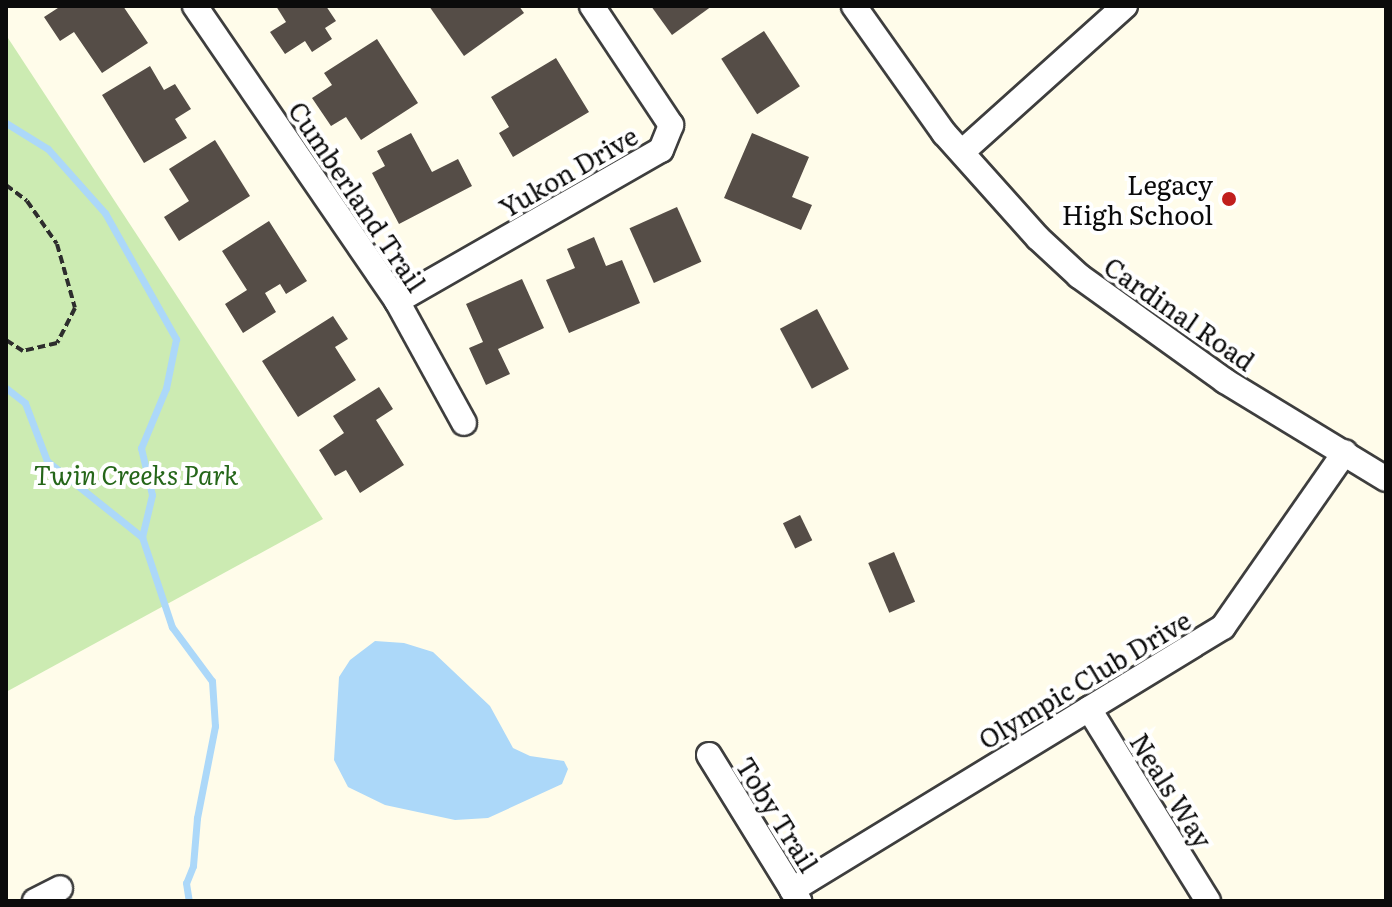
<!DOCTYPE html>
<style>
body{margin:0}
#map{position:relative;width:1392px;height:907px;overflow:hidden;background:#fffcea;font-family:Literata,serif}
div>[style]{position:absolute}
.green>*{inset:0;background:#ccebb2}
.water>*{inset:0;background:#acd8f9}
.stream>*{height:7px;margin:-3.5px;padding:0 3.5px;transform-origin:3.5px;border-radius:3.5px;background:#acd8f9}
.building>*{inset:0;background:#554d47;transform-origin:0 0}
.path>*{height:4px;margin-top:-2px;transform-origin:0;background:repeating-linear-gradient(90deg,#2d2d2d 0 8px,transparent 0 12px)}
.roads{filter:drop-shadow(2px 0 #3e3e3e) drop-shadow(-2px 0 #3e3e3e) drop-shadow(0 2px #3e3e3e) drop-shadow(0 -2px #3e3e3e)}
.minor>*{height:24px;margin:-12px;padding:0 12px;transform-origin:12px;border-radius:12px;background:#fff}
.dots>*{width:22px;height:22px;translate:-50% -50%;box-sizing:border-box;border:4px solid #fff;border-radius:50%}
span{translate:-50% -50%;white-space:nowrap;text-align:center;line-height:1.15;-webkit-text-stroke:8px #fff;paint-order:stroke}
.street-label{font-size:26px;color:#0b0b0b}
.poi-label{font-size:26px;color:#0b0b0b}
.right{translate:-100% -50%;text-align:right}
.park-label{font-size:26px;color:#256619;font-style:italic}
.frame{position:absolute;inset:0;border:8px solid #0b0b0b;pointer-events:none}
</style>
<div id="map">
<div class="green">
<i style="clip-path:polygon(6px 35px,323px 519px,6px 692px)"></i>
</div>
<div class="water">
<i style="clip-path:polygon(375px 641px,404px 643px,433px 652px,490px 706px,513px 748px,530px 756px,564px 761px,568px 769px,562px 784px,488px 818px,455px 820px,385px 805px,348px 787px,334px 760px,339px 677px,350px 660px)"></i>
</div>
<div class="stream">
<i style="left:6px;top:123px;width:49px;rotate:31.8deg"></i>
<i style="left:48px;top:149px;width:86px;rotate:48.3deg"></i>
<i style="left:105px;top:213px;width:145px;rotate:60.6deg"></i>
<i style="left:176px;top:339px;width:50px;rotate:101.5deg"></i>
<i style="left:166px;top:388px;width:65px;rotate:112.6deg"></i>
<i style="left:141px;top:448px;width:48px;rotate:76.8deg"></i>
<i style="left:152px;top:495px;width:43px;rotate:103.4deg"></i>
<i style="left:142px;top:537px;width:95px;rotate:71.6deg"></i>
<i style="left:172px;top:627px;width:67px;rotate:53.5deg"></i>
<i style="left:212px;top:681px;width:45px;rotate:86.2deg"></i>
<i style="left:215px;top:726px;width:94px;rotate:101.1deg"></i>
<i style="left:197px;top:818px;width:48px;rotate:94.8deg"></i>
<i style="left:193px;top:866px;width:18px;rotate:112deg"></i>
<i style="left:186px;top:883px;width:18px;rotate:81deg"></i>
<i style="left:6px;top:388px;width:24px;rotate:38deg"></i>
<i style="left:25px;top:403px;width:62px;rotate:69.2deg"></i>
<i style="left:47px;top:461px;width:122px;rotate:38.7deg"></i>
</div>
<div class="building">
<i style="clip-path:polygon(61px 6px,123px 6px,148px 43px,102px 73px,74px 32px,60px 41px,44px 17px)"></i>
<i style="clip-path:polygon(276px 6px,326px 6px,336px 21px,325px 28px,332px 39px,312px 52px,305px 41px,285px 54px,270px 32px,286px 22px)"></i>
<i style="clip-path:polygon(429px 6px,519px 6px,524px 13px,464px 56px)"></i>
<i style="clip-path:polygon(651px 6px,712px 6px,672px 35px)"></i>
<i style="left:764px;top:31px;width:66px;height:51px;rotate:57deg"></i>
<i style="clip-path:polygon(377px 39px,418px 103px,361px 140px,346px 117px,331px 126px,312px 98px,332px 85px,324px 73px)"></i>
<i style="clip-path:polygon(556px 58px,589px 112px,513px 157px,499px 133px,509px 127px,491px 97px)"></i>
<i style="clip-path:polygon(150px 66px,164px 90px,175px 84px,191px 109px,175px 119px,187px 138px,144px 163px,102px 95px)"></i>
<i style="clip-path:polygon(411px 133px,432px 172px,458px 159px,472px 186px,399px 224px,372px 173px,385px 166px,377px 151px)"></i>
<i style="clip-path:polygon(752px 133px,809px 157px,792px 197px,812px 205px,801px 230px,724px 198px)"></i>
<i style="clip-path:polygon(215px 140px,250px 196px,179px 241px,164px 217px,189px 201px,169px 169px)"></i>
<i style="left:677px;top:207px;width:60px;height:52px;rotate:66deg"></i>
<i style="clip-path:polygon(269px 221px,307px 281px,286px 294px,280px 284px,265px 293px,276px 312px,243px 333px,225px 304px,247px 290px,222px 251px)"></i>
<i style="clip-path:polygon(594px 237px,606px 266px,622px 260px,640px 303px,569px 333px,546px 280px,575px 268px,567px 249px)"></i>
<i style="clip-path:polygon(522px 279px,544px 328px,498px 349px,510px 374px,486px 385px,469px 348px,483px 342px,466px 304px)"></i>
<i style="left:817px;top:309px;width:68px;height:42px;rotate:62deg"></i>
<i style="clip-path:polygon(333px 316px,348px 339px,335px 347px,356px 380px,298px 417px,262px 361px)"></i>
<i style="clip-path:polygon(379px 387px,393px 409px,376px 420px,404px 465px,360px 493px,346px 470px,335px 476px,319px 450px,344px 433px,333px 416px)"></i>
<i style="left:800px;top:515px;width:28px;height:19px;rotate:64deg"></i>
<i style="left:894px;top:552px;width:54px;height:28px;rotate:67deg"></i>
</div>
<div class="path">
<i style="left:6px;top:185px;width:26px;rotate:37deg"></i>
<i style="left:27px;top:201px;width:52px;rotate:55.1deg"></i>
<i style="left:57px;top:244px;width:66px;rotate:74.3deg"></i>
<i style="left:75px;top:308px;width:39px;rotate:117deg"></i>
<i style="left:57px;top:343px;width:35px;rotate:167deg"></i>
<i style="left:23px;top:351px;width:20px;rotate:-147deg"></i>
</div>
<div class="roads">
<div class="minor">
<i style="left:195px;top:6px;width:358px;rotate:55.6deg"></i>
<i style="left:397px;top:301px;width:139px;rotate:61.2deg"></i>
<i style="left:854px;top:6px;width:156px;rotate:54.7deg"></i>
<i style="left:944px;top:133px;width:141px;rotate:48.2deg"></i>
<i style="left:1038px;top:238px;width:56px;rotate:42.8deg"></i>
<i style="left:1079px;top:276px;width:180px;rotate:35.7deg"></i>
<i style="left:1225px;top:381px;width:188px;rotate:31.3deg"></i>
<i style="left:962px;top:152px;width:219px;rotate:-41.9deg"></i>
<i style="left:397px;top:301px;width:304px;rotate:-29.8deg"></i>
<i style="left:661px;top:150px;width:27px;rotate:-68deg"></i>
<i style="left:671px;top:125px;width:143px;rotate:-123.6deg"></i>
<i style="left:1089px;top:709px;width:226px;rotate:58.2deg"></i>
<i style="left:709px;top:755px;width:172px;rotate:58.3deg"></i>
<i style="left:792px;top:890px;width:505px;rotate:-31.39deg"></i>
<i style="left:1223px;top:627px;width:213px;rotate:-55.1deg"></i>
<i style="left:35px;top:901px;width:28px;rotate:-27deg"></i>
</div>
</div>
<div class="dots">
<i style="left:1229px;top:199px;background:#c11f1e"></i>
</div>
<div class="street-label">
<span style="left:568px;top:171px;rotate:-30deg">Yukon Drive</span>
<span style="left:358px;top:196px;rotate:56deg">Cumberland Trail</span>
<span style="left:1180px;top:313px;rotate:35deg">Cardinal Road</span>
<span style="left:1084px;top:679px;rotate:-31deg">Olympic Club Drive</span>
<span style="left:1172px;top:790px;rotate:58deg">Neals Way</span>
<span style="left:778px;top:814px;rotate:58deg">Toby Trail</span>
</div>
<div class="poi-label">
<span class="right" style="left:1213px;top:199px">Legacy<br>High School</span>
</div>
<div class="park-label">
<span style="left:136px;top:474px">Twin Creeks Park</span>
</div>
<div class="frame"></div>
</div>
